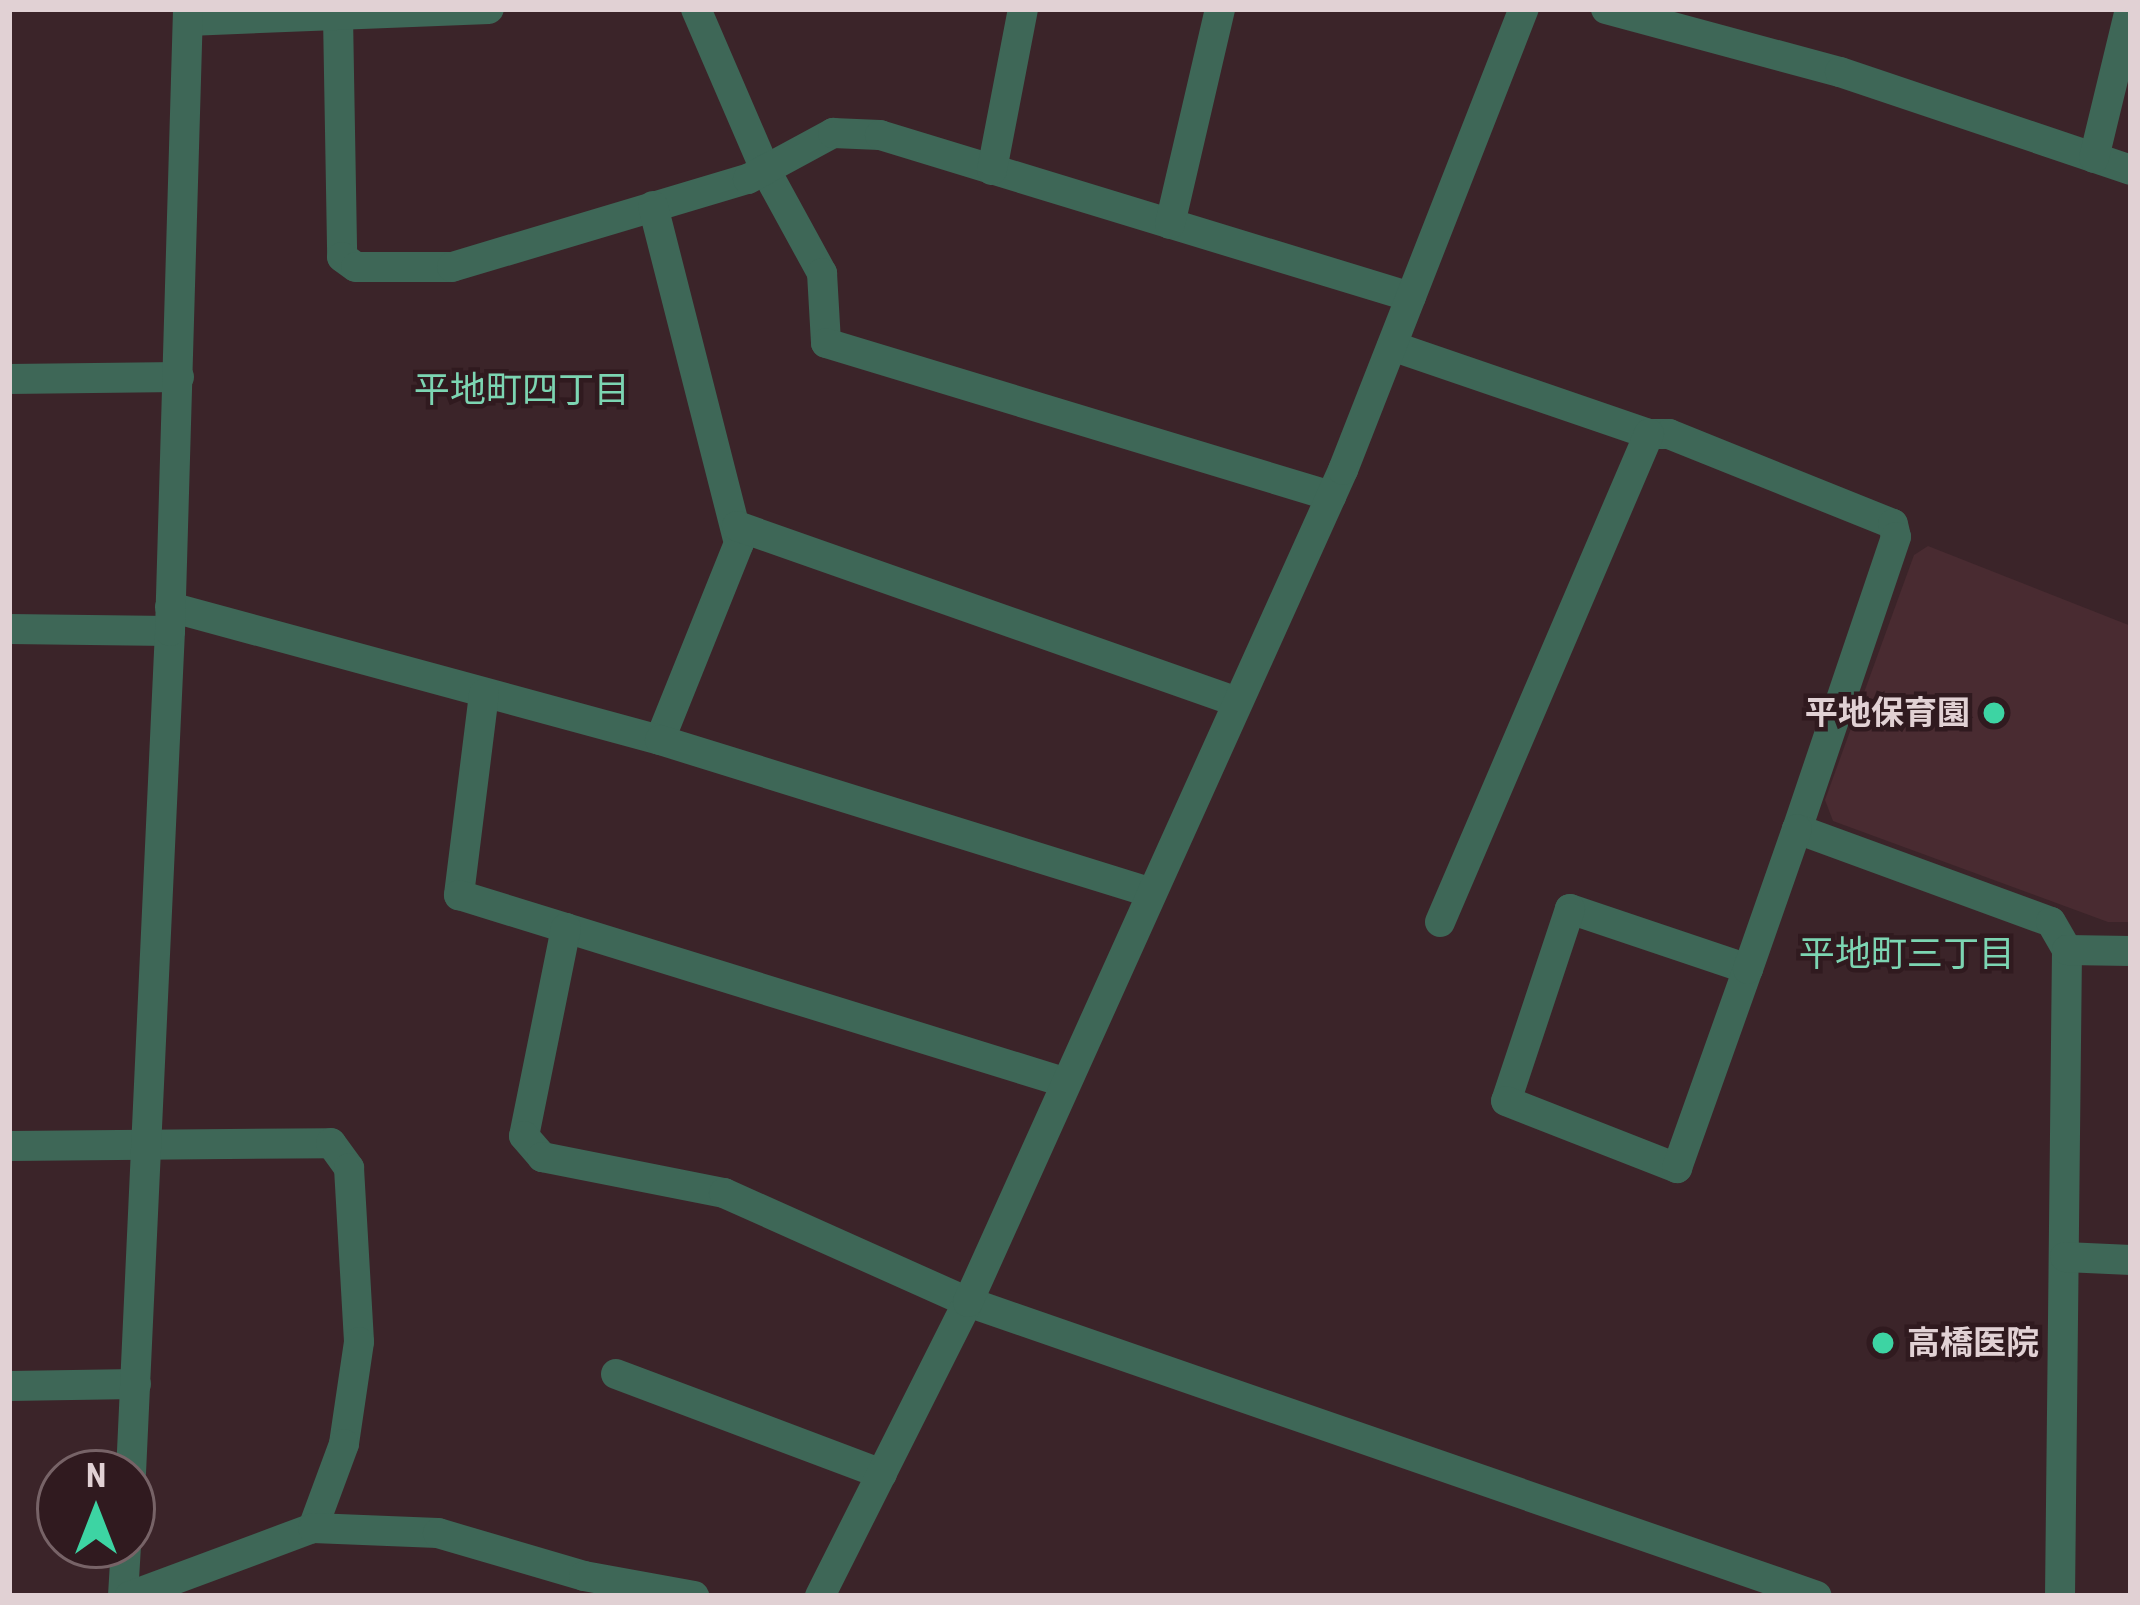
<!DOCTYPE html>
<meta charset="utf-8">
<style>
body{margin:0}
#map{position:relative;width:2140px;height:1605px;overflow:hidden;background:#3b2429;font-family:"Roboto Condensed","Noto Sans JP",sans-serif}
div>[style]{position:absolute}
.built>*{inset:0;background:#492b31}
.minor>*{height:30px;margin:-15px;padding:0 15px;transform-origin:15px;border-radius:15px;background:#3e6757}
.dots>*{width:33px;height:33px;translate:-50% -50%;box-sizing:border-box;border:6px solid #301a1f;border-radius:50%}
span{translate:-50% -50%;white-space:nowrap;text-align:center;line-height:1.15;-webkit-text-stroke:9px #301a1f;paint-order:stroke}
.poi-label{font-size:33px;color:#e1d1d4;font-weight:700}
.right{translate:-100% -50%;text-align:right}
.left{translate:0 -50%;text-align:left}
.neighbourhood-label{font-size:36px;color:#7cd5b2}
.frame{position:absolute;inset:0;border:12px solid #e1d1d4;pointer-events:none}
.north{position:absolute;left:36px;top:1449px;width:120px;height:120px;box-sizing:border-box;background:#301a1f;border:3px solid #776367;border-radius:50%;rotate:0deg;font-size:33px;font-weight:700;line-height:48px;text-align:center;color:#e1d1d4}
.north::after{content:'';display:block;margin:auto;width:42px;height:54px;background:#3dd4a3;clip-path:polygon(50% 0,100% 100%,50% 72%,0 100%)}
</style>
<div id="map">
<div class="built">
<i style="clip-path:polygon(1928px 546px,2131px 626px,2131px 922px,2108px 922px,1833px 821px,1825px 800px,1914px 555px)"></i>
</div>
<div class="minor">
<i style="left:696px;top:9px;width:174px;rotate:66.7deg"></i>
<i style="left:765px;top:169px;width:119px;rotate:61.3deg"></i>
<i style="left:822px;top:273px;width:70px;rotate:86.7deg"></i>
<i style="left:826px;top:343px;width:528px;rotate:16.86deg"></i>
<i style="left:1606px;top:9px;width:242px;rotate:15.1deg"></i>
<i style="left:1840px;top:72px;width:307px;rotate:18.6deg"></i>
<i style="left:338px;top:16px;width:241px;rotate:89deg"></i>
<i style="left:342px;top:257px;width:17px;rotate:36deg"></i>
<i style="left:356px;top:267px;width:96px"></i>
<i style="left:452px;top:267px;width:309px;rotate:-16.6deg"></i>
<i style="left:748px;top:179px;width:97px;rotate:-28.4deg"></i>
<i style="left:833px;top:133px;width:47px;rotate:2.4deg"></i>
<i style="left:880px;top:135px;width:555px;rotate:16.97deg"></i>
<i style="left:188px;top:21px;width:301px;rotate:-2.3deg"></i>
<i style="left:2094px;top:158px;width:153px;rotate:-76.4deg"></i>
<i style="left:992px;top:170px;width:164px;rotate:-79.1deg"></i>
<i style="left:653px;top:206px;width:348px;rotate:75.7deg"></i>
<i style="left:739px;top:543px;width:212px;rotate:111.9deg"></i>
<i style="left:1170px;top:224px;width:221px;rotate:-76.9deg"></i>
<i style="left:1392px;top:346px;width:272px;rotate:18.9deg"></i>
<i style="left:1649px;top:434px;width:20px"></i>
<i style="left:1669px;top:434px;width:241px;rotate:21.9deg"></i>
<i style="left:1893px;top:524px;width:13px;rotate:77deg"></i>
<i style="left:1896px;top:537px;width:308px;rotate:108.7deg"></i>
<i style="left:1797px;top:829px;width:270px;rotate:20.1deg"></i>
<i style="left:2051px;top:922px;width:32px;rotate:60deg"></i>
<i style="left:2067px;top:950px;width:646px;rotate:90.62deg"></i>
<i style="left:9px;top:379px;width:170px;rotate:-0.7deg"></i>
<i style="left:737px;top:526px;width:530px;rotate:19.39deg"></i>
<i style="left:170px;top:607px;width:508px;rotate:15.19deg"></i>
<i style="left:660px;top:740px;width:512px;rotate:17.27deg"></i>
<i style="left:9px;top:629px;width:161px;rotate:0.7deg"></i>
<i style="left:484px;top:694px;width:203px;rotate:97.1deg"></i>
<i style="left:459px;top:895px;width:633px;rotate:17.18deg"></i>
<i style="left:1440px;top:922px;width:531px;rotate:-66.82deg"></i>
<i style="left:566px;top:928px;width:212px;rotate:101.4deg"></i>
<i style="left:524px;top:1136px;width:28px;rotate:49deg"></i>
<i style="left:542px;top:1157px;width:186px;rotate:11.2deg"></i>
<i style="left:724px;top:1193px;width:267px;rotate:24.1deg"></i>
<i style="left:968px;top:1302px;width:898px;rotate:19.1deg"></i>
<i style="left:2067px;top:950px;width:64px;rotate:0.9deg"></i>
<i style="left:1748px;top:969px;width:188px;rotate:-161.4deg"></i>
<i style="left:1570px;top:909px;width:202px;rotate:108.4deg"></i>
<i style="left:1506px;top:1101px;width:184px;rotate:21.4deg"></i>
<i style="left:1677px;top:1168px;width:211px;rotate:-70.4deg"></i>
<i style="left:1748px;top:969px;width:148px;rotate:-70.7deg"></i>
<i style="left:9px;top:1146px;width:322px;rotate:-0.5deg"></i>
<i style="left:331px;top:1143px;width:31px;rotate:54deg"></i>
<i style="left:349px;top:1168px;width:174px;rotate:86.7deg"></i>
<i style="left:359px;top:1342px;width:103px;rotate:98.4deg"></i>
<i style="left:344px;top:1444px;width:90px;rotate:110.3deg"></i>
<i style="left:2065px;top:1257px;width:66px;rotate:2.6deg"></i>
<i style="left:616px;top:1374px;width:284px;rotate:20.6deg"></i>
<i style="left:9px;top:1386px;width:127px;rotate:-0.9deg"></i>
<i style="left:131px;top:1473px;width:843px;rotate:-87.35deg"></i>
<i style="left:170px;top:631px;width:622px;rotate:-88.34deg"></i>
<i style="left:123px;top:1596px;width:51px;rotate:-86.6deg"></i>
<i style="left:130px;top:1596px;width:195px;rotate:-20.4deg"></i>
<i style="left:313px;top:1528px;width:125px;rotate:2.3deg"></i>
<i style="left:438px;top:1533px;width:152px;rotate:16.4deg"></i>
<i style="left:584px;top:1576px;width:112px;rotate:10.3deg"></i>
<i style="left:820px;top:1596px;width:329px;rotate:-63.3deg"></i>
<i style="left:968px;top:1302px;width:913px;rotate:-65.74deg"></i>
<i style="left:1343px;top:470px;width:495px;rotate:-68.6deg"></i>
</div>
<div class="dots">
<i style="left:1994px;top:713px;background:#3dd4a3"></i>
<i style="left:1883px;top:1343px;background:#3dd4a3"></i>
</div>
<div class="poi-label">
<span class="right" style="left:1970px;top:713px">平地保育園</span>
<span class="left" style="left:1907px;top:1343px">高橋医院</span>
</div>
<div class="neighbourhood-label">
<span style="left:522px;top:391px">平地町四丁目</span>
<span style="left:1907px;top:955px">平地町三丁目</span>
</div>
<div class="frame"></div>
<div class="north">N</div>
</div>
